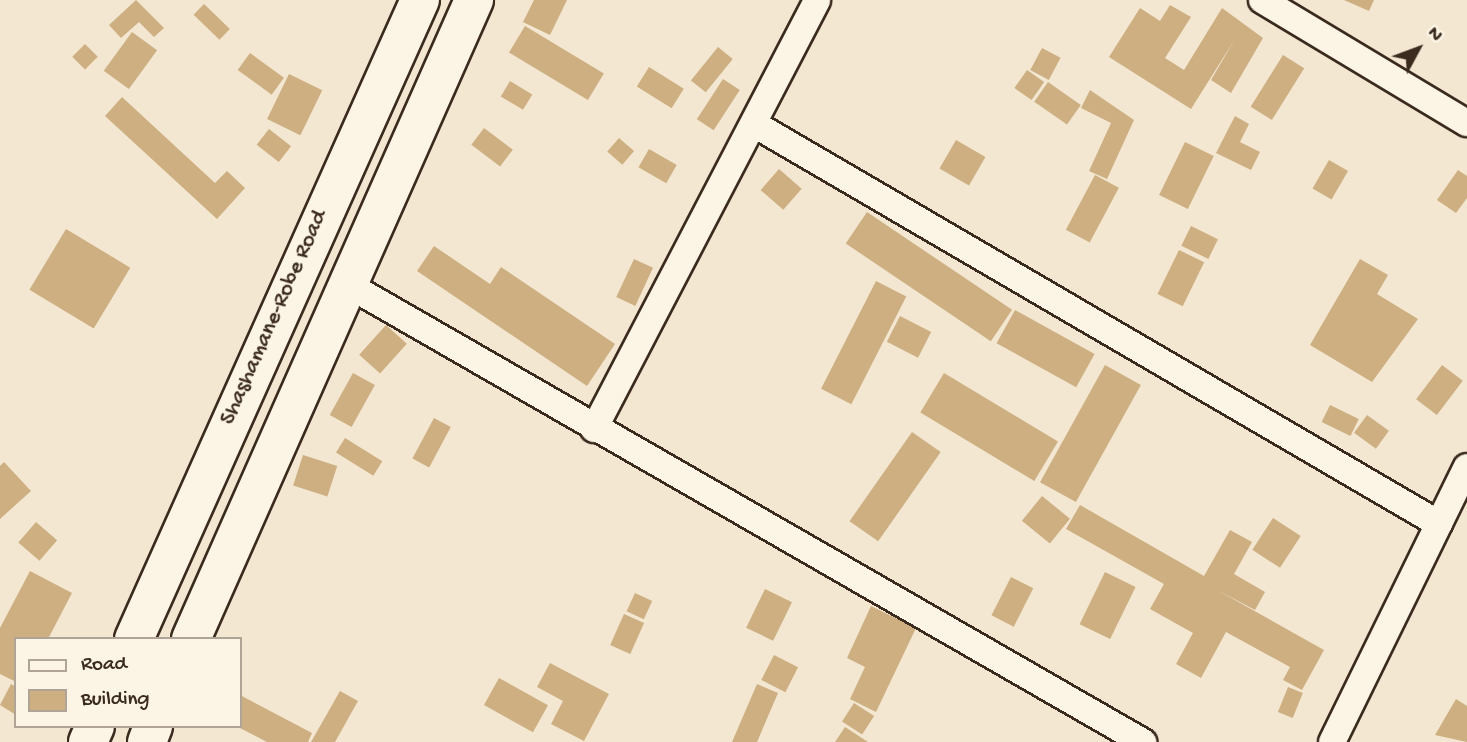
<!DOCTYPE html>
<style>
body{margin:0}
#map{position:relative;width:1467px;height:742px;overflow:hidden;background:#f3e7d1;font-family:"Gochi Hand",sans-serif}
div>[style]{position:absolute}
.building>*{inset:0;background:#cdaf81;transform-origin:0 0}
.roads{filter:drop-shadow(2px 0 #3b2a1e) drop-shadow(-2px 0 #3b2a1e) drop-shadow(0 2px #3b2a1e) drop-shadow(0 -2px #3b2a1e)}
.minor>*{height:26px;margin:-13px;padding:0 13px;transform-origin:13px;border-radius:13px;background:#fcf5e5}
.primary>*{height:38px;margin:-19px;padding:0 19px;transform-origin:19px;border-radius:19px;background:#fcf5e5}
span{translate:-50% -50%;white-space:nowrap;text-align:center;line-height:1.15;-webkit-text-stroke:7px #fcf5e5;paint-order:stroke}
.street-label{font-size:23px;color:#3b2a1e}
.legend{position:absolute;left:14px;top:637px;width:228px;height:91px;box-sizing:border-box;background:#fcf5e5;border:2px solid #afa495;margin:0;padding:9px 12px;list-style:none;font-size:21px;color:#3b2a1e}
.legend li{display:flex;align-items:center;gap:14px;height:35px}
.legend b{width:35px;border:2px solid #afa495}
.north{position:absolute;left:1383px;top:14px;width:70px;height:70px;-webkit-text-stroke:5px #fcf5e5;paint-order:stroke;rotate:49deg;font-size:19px;font-weight:700;line-height:28px;text-align:center;color:#3b2a1e}
.north::after{content:'';display:block;margin:auto;width:24px;height:32px;background:#3b2a1e;clip-path:polygon(50% 0,100% 100%,50% 72%,0 100%)}
</style>
<div id="map">
<div class="building">
<i style="clip-path:polygon(136px 0,164px 28px,154px 37px,139px 22px,121px 38px,109px 25px)"></i>
<i style="clip-path:polygon(534px 0,567px 0,550px 35px,523px 22px)"></i>
<i style="clip-path:polygon(1344px 0,1374px 0,1369px 11px)"></i>
<i style="left:204px;top:4px;width:36px;height:15px;rotate:44deg"></i>
<i style="clip-path:polygon(1170px 5px,1191px 17px,1165px 58px,1184px 70px,1222px 8px,1263px 38px,1231px 93px,1211px 80px,1235px 39px,1191px 109px,1109px 57px,1140px 8px,1160px 21px)"></i>
<i style="left:525px;top:26px;width:92px;height:31px;rotate:31deg"></i>
<i style="left:132px;top:32px;width:31px;height:48px;rotate:36deg"></i>
<i style="left:85px;top:44px;width:18px;height:18px;rotate:45deg"></i>
<i style="left:718px;top:47px;width:19px;height:43px;rotate:39deg"></i>
<i style="left:1042px;top:48px;width:21px;height:25px;rotate:28deg"></i>
<i style="left:250px;top:53px;width:42px;height:21px;rotate:36deg"></i>
<i style="left:1283px;top:55px;width:25px;height:61px;rotate:32deg"></i>
<i style="left:649px;top:67px;width:41px;height:23px;rotate:32deg"></i>
<i style="left:1027px;top:70px;width:21px;height:22px;rotate:35deg"></i>
<i style="left:289px;top:74px;width:37px;height:50px;rotate:26deg"></i>
<i style="left:723px;top:79px;width:20px;height:48px;rotate:33deg"></i>
<i style="left:510px;top:81px;width:26px;height:18px;rotate:31deg"></i>
<i style="left:1048px;top:82px;width:40px;height:24px;rotate:35deg"></i>
<i style="clip-path:polygon(1090px 90px,1134px 120px,1107px 179px,1089px 171px,1111px 123px,1081px 108px)"></i>
<i style="clip-path:polygon(122px 97px,215px 183px,227px 171px,245px 188px,217px 219px,105px 116px)"></i>
<i style="clip-path:polygon(1235px 116px,1249px 124px,1240px 142px,1260px 152px,1251px 170px,1216px 153px)"></i>
<i style="left:484px;top:128px;width:36px;height:21px;rotate:37deg"></i>
<i style="left:269px;top:129px;width:28px;height:20px;rotate:38deg"></i>
<i style="left:619px;top:138px;width:20px;height:18px;rotate:41deg"></i>
<i style="left:956px;top:140px;width:34px;height:33px;rotate:30deg"></i>
<i style="left:1185px;top:142px;width:32px;height:59px;rotate:26deg"></i>
<i style="left:649px;top:149px;width:32px;height:21px;rotate:30deg"></i>
<i style="left:1329px;top:160px;width:22px;height:33px;rotate:30deg"></i>
<i style="left:779px;top:169px;width:30px;height:28px;rotate:41deg"></i>
<i style="clip-path:polygon(1458px 170px,1467px 176px,1467px 198px,1456px 213px,1437px 200px)"></i>
<i style="left:1095px;top:175px;width:27px;height:62px;rotate:28deg"></i>
<i style="left:867px;top:212px;width:175px;height:38px;rotate:34deg"></i>
<i style="left:1191px;top:226px;width:30px;height:22px;rotate:26deg"></i>
<i style="left:66px;top:229px;width:75px;height:71px;rotate:31deg"></i>
<i style="clip-path:polygon(434px 246px,490px 284px,501px 267px,615px 344px,587px 386px,417px 271px)"></i>
<i style="left:1179px;top:250px;width:28px;height:49px;rotate:26deg"></i>
<i style="left:634px;top:259px;width:21px;height:42px;rotate:25deg"></i>
<i style="clip-path:polygon(1360px 259px,1388px 275px,1377px 294px,1418px 319px,1372px 382px,1310px 345px)"></i>
<i style="left:876px;top:281px;width:34px;height:121px;rotate:27deg"></i>
<i style="left:1015px;top:310px;width:91px;height:38px;rotate:29deg"></i>
<i style="left:900px;top:316px;width:35px;height:29px;rotate:27deg"></i>
<i style="left:386px;top:325px;width:28px;height:40px;rotate:42deg"></i>
<i style="left:1105px;top:365px;width:41px;height:134px;rotate:29deg"></i>
<i style="left:1442px;top:365px;width:26px;height:43px;rotate:37deg"></i>
<i style="left:353px;top:373px;width:25px;height:48px;rotate:29deg"></i>
<i style="left:944px;top:373px;width:133px;height:46px;rotate:31deg"></i>
<i style="left:1330px;top:405px;width:32px;height:19px;rotate:26deg"></i>
<i style="left:1367px;top:415px;width:27px;height:22px;rotate:36deg"></i>
<i style="left:434px;top:418px;width:19px;height:46px;rotate:28deg"></i>
<i style="left:912px;top:432px;width:35px;height:109px;rotate:35deg"></i>
<i style="left:345px;top:438px;width:44px;height:17px;rotate:32deg"></i>
<i style="left:303px;top:455px;width:36px;height:32px;rotate:18deg"></i>
<i style="clip-path:polygon(4px 462px,31px 491px,0 519px,0 466px)"></i>
<i style="left:1042px;top:496px;width:36px;height:32px;rotate:39deg"></i>
<i style="clip-path:polygon(1080px 505px,1204px 576px,1230px 530px,1252px 542px,1234px 574px,1265px 592px,1255px 610px,1217px 590px,1324px 650px,1302px 690px,1283px 680px,1290px 667px,1226px 632px,1201px 678px,1176px 664px,1193px 633px,1150px 609px,1164px 584px,1066px 529px)"></i>
<i style="left:1273px;top:518px;width:33px;height:38px;rotate:33deg"></i>
<i style="left:36px;top:522px;width:28px;height:27px;rotate:41deg"></i>
<i style="clip-path:polygon(30px 571px,72px 593px,48px 639px,16px 639px,16px 682px,0 674px,0 628px)"></i>
<i style="left:1105px;top:572px;width:34px;height:58px;rotate:26deg"></i>
<i style="left:1011px;top:577px;width:25px;height:43px;rotate:27deg"></i>
<i style="left:765px;top:589px;width:30px;height:43px;rotate:26deg"></i>
<i style="left:635px;top:593px;width:19px;height:20px;rotate:25deg"></i>
<i style="clip-path:polygon(871px 606px,916px 628px,876px 712px,850px 699px,865px 667px,847px 658px)"></i>
<i style="left:624px;top:614px;width:22px;height:34px;rotate:24deg"></i>
<i style="left:774px;top:655px;width:27px;height:28px;rotate:27deg"></i>
<i style="clip-path:polygon(550px 663px,609px 694px,584px 741px,551px 724px,563px 701px,537px 687px)"></i>
<i style="left:499px;top:678px;width:56px;height:31px;rotate:29deg"></i>
<i style="clip-path:polygon(11px 684px,16px 687px,16px 715px,0 705px)"></i>
<i style="clip-path:polygon(757px 684px,778px 693px,757px 742px,732px 742px)"></i>
<i style="left:1288px;top:687px;width:16px;height:27px;rotate:22deg"></i>
<i style="clip-path:polygon(340px 691px,358px 701px,335px 742px,311px 742px)"></i>
<i style="clip-path:polygon(240px 695px,312px 733px,308px 742px,267px 742px,240px 728px)"></i>
<i style="clip-path:polygon(1456px 699px,1467px 706px,1467px 742px,1435px 735px)"></i>
<i style="left:854px;top:703px;width:24px;height:22px;rotate:33deg"></i>
<i style="clip-path:polygon(845px 727px,868px 742px,835px 742px)"></i>
</div>
<div class="roads">
<div class="minor">
<i style="left:1262px;top:0;width:239px;rotate:31deg"></i>
<i style="left:754px;top:124px;width:793px;rotate:30.28deg"></i>
<i style="left:345px;top:283px;width:921px;rotate:29.91deg"></i>
<i style="left:594px;top:429px;width:483px;rotate:-62.5deg"></i>
<i style="left:1332px;top:742px;width:306px;rotate:-63.9deg"></i>
</div>
<div class="primary">
<i style="left:134px;top:639px;width:700px;rotate:-65.89deg"></i>
<i style="left:191px;top:639px;width:699px;rotate:-66.11deg"></i>
<i style="left:88px;top:742px;width:17px;rotate:-66deg"></i>
<i style="left:147px;top:742px;width:17px;rotate:-69deg"></i>
</div>
</div>
<div class="street-label">
<span style="left:275px;top:318px;rotate:-66deg">Shashamane-Robe Road</span>
</div>
<ul class="legend">
<li><b style="height:9px;background:#fcf5e5"></b>Road</li>
<li><b style="height:19px;background:#cdaf81"></b>Building</li>
</ul>
<div class="north">N</div>
</div>
